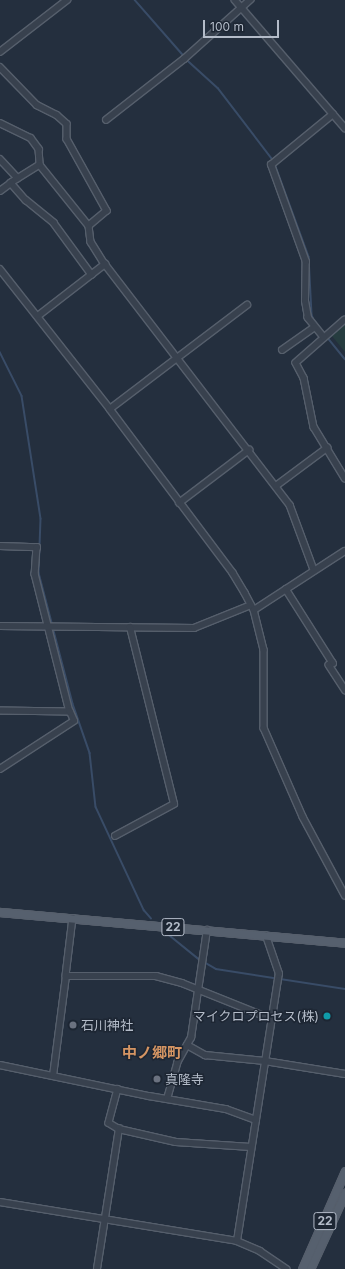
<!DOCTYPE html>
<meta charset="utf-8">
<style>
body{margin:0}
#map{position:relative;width:345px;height:1269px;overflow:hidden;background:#242f3e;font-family:Inter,"Noto Sans JP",sans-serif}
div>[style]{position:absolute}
.green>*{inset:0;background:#263c3f}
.stream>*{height:1.5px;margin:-0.75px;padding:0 0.75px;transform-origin:0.75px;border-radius:0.75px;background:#394c67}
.roads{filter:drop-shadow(1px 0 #565f6c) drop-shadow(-1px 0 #565f6c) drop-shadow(0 1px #565f6c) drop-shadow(0 -1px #565f6c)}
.minor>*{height:5.5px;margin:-2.75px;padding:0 2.75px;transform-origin:2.75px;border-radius:2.75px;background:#38414e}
.major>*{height:7px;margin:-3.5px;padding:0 3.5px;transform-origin:3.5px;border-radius:3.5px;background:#56606e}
.dots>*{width:11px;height:11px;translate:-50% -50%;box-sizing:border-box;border:2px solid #1d2633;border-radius:50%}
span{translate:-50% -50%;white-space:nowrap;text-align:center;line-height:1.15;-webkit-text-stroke:3px #1d2633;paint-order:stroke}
.shield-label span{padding:1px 3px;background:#1d2633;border:1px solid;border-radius:3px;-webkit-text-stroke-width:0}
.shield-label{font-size:12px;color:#b4bcc9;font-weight:700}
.poi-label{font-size:13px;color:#b4bcc9}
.right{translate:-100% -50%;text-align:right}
.left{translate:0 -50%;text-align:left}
.quarter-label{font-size:15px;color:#d59563;font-weight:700}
.scale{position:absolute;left:203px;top:20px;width:76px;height:18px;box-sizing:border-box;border:2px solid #b4bcc9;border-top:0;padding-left:5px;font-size:12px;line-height:14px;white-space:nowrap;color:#b4bcc9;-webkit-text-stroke:3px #1d2633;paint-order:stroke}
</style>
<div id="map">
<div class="green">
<i style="clip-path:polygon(345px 324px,345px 352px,332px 336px)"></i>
</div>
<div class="stream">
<i style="left:135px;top:0;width:74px;rotate:48.8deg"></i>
<i style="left:186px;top:59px;width:43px;rotate:42.2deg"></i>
<i style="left:218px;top:88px;width:91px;rotate:52.6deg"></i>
<i style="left:275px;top:164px;width:99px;rotate:69.9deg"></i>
<i style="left:309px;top:257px;width:58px;rotate:87deg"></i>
<i style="left:312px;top:315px;width:9px;rotate:69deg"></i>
<i style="left:328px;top:338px;width:27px;rotate:51deg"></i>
<i style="left:0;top:352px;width:49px;rotate:63.4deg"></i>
<i style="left:22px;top:396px;width:124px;rotate:81.2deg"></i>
<i style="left:41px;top:519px;width:54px;rotate:92.1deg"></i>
<i style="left:39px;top:573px;width:52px;rotate:75.4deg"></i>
<i style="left:54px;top:631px;width:75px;rotate:75.4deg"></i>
<i style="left:73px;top:704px;width:52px;rotate:70.9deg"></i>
<i style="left:90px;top:753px;width:54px;rotate:83.7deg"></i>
<i style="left:96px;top:807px;width:114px;rotate:65deg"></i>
<i style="left:144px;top:910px;width:11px;rotate:49deg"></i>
<i style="left:168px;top:934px;width:41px;rotate:39.1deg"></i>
<i style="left:204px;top:962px;width:14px;rotate:30deg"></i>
<i style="left:216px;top:969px;width:131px;rotate:8.8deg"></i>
</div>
<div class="roads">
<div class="minor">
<i style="left:235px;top:0;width:169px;rotate:49.3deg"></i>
<i style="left:0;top:52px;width:85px;rotate:-37.8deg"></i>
<i style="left:0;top:67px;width:53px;rotate:45.8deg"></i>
<i style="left:37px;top:105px;width:22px;rotate:27deg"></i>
<i style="left:57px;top:115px;width:13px;rotate:42deg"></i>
<i style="left:67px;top:124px;width:15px;rotate:90deg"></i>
<i style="left:67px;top:139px;width:82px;rotate:60.9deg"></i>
<i style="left:107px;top:211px;width:23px;rotate:140deg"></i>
<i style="left:106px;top:120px;width:99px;rotate:-38deg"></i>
<i style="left:184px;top:59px;width:89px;rotate:-41.8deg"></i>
<i style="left:0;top:123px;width:34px;rotate:26deg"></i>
<i style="left:31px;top:138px;width:14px;rotate:54deg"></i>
<i style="left:39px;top:149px;width:16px;rotate:86deg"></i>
<i style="left:40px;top:165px;width:78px;rotate:51.2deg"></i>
<i style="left:89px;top:226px;width:16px;rotate:83deg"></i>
<i style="left:91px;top:242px;width:26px;rotate:58deg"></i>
<i style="left:105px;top:264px;width:304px;rotate:52.5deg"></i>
<i style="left:290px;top:505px;width:69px;rotate:69.7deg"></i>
<i style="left:0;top:159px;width:26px;rotate:47deg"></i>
<i style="left:40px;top:165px;width:34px;rotate:148deg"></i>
<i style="left:11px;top:183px;width:23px;rotate:49deg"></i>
<i style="left:26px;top:200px;width:36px;rotate:39deg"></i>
<i style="left:54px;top:223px;width:64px;rotate:53.8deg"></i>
<i style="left:0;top:191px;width:14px;rotate:-36deg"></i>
<i style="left:0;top:269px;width:178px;rotate:51.8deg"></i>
<i style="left:110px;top:409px;width:205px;rotate:53.1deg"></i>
<i style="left:233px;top:573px;width:23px;rotate:59deg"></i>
<i style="left:245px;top:593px;width:19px;rotate:62deg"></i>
<i style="left:254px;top:610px;width:41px;rotate:76deg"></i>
<i style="left:264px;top:650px;width:78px;rotate:90deg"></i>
<i style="left:264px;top:728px;width:97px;rotate:66.3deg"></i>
<i style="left:303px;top:817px;width:89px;rotate:61.7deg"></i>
<i style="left:38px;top:316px;width:85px;rotate:-37.8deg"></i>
<i style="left:345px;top:320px;width:65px;rotate:138.7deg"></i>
<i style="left:296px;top:363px;width:17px;rotate:62deg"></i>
<i style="left:304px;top:378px;width:50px;rotate:78.5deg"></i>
<i style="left:314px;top:427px;width:60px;rotate:58.7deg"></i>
<i style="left:324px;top:338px;width:26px;rotate:-129deg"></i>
<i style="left:308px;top:318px;width:17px;rotate:-100deg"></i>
<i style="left:305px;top:301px;width:39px;rotate:-89deg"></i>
<i style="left:306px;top:262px;width:103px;rotate:-109.8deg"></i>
<i style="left:271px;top:165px;width:80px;rotate:-39.4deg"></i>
<i style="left:282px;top:350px;width:39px;rotate:-35deg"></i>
<i style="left:110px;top:409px;width:172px;rotate:-37.2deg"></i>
<i style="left:276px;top:486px;width:64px;rotate:-36.7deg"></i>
<i style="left:179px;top:503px;width:88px;rotate:-37.1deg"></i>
<i style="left:0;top:546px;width:37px;rotate:2deg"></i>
<i style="left:37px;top:547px;width:27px;rotate:94deg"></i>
<i style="left:35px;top:574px;width:142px;rotate:75.8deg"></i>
<i style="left:70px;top:712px;width:70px;rotate:-179.2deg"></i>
<i style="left:286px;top:589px;width:88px;rotate:57.6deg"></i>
<i style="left:333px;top:663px;width:4px;rotate:153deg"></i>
<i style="left:329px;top:665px;width:30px;rotate:57deg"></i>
<i style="left:254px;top:610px;width:108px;rotate:-33deg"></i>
<i style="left:0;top:626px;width:194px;rotate:0.6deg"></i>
<i style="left:194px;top:628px;width:61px;rotate:-22deg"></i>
<i style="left:0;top:769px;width:88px;rotate:-33deg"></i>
<i style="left:74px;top:721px;width:10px;rotate:-114deg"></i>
<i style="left:115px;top:836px;width:67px;rotate:-28.5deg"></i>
<i style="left:174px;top:804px;width:182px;rotate:-104deg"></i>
<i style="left:73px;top:918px;width:58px;rotate:96.9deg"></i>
<i style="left:66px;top:976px;width:90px"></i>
<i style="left:156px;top:976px;width:27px;rotate:15deg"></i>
<i style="left:182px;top:983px;width:97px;rotate:21.8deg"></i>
<i style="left:187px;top:1045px;width:21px;rotate:29deg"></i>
<i style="left:205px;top:1055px;width:60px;rotate:5.7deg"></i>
<i style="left:265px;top:1061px;width:81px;rotate:9.2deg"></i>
<i style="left:0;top:1065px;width:152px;rotate:11.8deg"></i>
<i style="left:149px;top:1096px;width:78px;rotate:9.6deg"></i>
<i style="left:226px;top:1109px;width:32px;rotate:20deg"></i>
<i style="left:53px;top:1076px;width:101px;rotate:-82.6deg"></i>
<i style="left:118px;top:1089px;width:35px;rotate:105deg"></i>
<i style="left:109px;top:1123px;width:12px;rotate:31deg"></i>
<i style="left:119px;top:1129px;width:58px;rotate:12.8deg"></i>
<i style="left:176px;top:1142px;width:75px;rotate:3.8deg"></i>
<i style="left:167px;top:1099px;width:37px;rotate:-74deg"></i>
<i style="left:177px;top:1063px;width:29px;rotate:-61deg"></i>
<i style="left:191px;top:1038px;width:109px;rotate:-81.6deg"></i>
<i style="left:0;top:1202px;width:240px;rotate:9.3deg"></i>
<i style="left:237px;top:1241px;width:25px;rotate:23deg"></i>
<i style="left:260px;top:1251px;width:32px;rotate:34deg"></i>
<i style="left:237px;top:1241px;width:270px;rotate:-81.1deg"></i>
<i style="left:279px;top:974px;width:40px;rotate:-108.9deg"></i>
<i style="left:97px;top:1269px;width:142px;rotate:-81.1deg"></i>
</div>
<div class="major">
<i style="left:0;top:912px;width:346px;rotate:5.1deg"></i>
<i style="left:302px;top:1269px;width:107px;rotate:-66.3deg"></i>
<i style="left:310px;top:1269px;width:84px;rotate:-65.3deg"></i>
</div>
</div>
<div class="dots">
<i style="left:327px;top:1016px;background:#0f9aa8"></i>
<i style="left:73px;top:1025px;background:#6b7280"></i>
<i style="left:157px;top:1079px;background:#6b7280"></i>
</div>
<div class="shield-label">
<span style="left:173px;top:927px">22</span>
<span style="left:325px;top:1221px">22</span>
</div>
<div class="poi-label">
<span class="right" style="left:319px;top:1016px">マイクロプロセス(株)</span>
<span class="left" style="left:81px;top:1025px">石川神社</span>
<span class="left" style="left:165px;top:1079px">真隆寺</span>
</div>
<div class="quarter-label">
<span style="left:152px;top:1053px">中ノ郷町</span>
</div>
<div class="scale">100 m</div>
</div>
